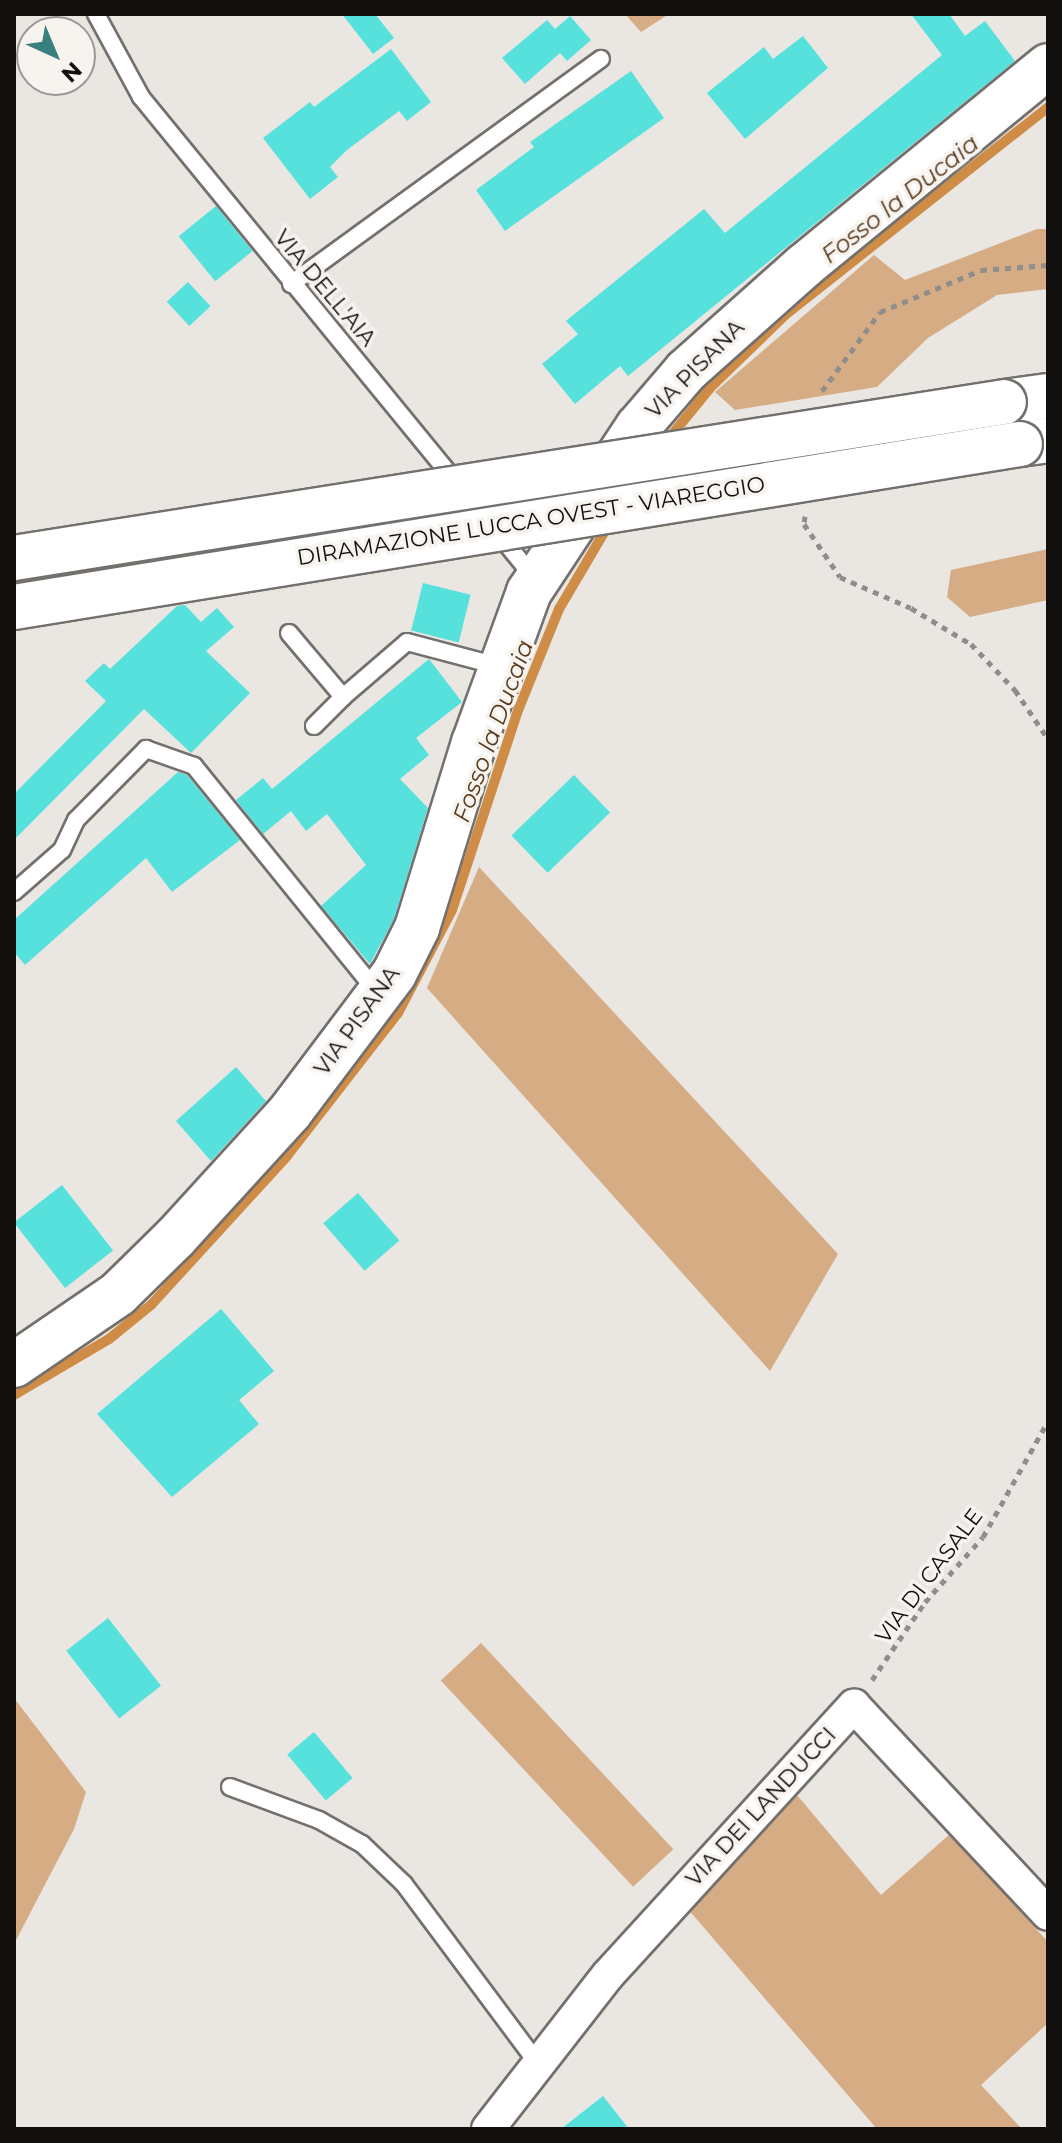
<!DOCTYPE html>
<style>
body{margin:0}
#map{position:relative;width:1062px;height:2143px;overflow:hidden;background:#eae6e2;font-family:Montserrat,sans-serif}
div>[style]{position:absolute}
.green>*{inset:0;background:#d5ac84;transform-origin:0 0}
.stream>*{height:10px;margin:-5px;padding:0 5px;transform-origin:5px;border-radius:5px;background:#ce8c46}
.building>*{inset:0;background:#57e1dd;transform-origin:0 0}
.path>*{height:5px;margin-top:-2.5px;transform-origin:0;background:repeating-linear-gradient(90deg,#908d8b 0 6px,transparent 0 12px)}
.roads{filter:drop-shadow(2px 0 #73706d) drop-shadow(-2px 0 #73706d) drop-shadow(0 2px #73706d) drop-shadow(0 -2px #73706d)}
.lane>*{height:16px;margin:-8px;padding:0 8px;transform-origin:8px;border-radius:8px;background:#fff}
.street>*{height:32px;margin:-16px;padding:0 16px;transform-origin:16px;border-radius:16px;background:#fff}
.secondary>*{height:44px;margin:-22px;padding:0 22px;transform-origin:22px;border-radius:22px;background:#fff}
.highway>*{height:44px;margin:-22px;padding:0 22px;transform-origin:22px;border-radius:22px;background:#fff}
.bridges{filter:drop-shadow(2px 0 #73706d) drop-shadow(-2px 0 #73706d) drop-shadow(0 2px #73706d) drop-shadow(0 -2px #73706d)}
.highway-bridge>*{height:44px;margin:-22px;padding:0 22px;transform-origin:22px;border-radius:22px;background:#fff}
span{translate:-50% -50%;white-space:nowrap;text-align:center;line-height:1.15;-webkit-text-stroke:7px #f7f3ef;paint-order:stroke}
.street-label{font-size:22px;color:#100f0e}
.water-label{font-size:24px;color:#583b1e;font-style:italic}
.frame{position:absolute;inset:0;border:16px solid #100f0e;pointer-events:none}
.north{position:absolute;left:16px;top:16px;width:80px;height:80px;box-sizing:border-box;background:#f7f3ef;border:2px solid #9b9895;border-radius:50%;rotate:136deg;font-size:22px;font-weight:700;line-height:32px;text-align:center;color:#100f0e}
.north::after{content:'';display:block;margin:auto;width:28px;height:36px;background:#37807e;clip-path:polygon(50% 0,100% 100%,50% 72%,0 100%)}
</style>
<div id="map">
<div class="green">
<i style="clip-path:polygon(625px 14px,669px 14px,641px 32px)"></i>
<i style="clip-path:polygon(1037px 229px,1048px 229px,1048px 289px,997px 295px,928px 338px,877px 387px,735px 410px,715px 392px,874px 255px,905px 280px)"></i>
<i style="clip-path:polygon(1048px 549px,1048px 600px,970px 617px,947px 597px,951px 570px)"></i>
<i style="clip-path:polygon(479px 867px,838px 1254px,770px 1371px,427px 988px)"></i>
<i style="left:481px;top:1643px;width:282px;height:55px;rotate:47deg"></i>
<i style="clip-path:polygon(14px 1698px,86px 1792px,74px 1829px,14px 1944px)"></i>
<i style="clip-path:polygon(792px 1789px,881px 1895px,950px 1834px,1048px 1942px,1048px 2023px,981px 2085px,1022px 2129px,877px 2129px,687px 1908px)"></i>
</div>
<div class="stream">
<i style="left:666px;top:442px;width:70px;rotate:-50.8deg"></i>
<i style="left:710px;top:388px;width:105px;rotate:-44.2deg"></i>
<i style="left:785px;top:315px;width:335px;rotate:-38.3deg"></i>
<i style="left:14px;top:1395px;width:110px;rotate:-30.5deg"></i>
<i style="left:109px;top:1339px;width:55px;rotate:-39.1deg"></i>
<i style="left:152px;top:1304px;width:200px;rotate:-47.6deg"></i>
<i style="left:287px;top:1156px;width:181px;rotate:-52.2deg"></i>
<i style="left:398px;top:1013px;width:116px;rotate:-62.3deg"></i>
<i style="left:452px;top:910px;width:213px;rotate:-71.7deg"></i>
<i style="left:519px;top:708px;width:107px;rotate:-68deg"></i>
<i style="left:559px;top:609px;width:99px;rotate:-59.5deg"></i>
</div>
<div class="building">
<i style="clip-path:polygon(342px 14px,375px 14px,394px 38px,373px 54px)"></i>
<i style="clip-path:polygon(911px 14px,949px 14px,965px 36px,985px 21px,1015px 61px,628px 376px,620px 366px,575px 404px,542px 364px,578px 334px,566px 321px,704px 209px,725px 233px,942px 55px)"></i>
<i style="clip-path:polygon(570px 16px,591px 40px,567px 61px,560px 53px,525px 84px,502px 58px,547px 20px,555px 29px)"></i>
<i style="clip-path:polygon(803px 36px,828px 68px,745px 139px,707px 93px,764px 47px,773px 59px)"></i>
<i style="clip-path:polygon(391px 49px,431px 102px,407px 121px,399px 111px,347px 150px,330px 167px,338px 177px,310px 199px,263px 138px,310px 102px,314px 107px)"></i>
<i style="clip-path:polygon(631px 71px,664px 118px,505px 231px,476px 190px,534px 147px,530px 142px)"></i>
<i style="left:216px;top:206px;width:58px;height:48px;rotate:51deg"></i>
<i style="left:188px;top:282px;width:33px;height:29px;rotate:47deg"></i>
<i style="left:423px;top:583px;width:49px;height:49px;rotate:14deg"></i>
<i style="clip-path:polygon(185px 605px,201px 622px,217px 608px,234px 627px,206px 651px,250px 693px,191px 753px,144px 709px,14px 840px,14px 794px,106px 701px,85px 681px,104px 663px,110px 669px,177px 606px)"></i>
<i style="clip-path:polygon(429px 659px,462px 702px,416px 738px,429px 755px,400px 779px,428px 808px,394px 919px,370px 964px,321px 906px,366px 865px,327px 814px,306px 831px,291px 811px,263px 834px,236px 800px,263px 778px,272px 789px)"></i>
<i style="clip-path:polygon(178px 772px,187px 775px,240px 840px,172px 892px,146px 858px,25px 965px,14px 952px,14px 920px)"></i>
<i style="left:574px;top:775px;width:52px;height:87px;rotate:46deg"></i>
<i style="clip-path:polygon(236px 1067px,266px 1101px,211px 1161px,176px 1121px)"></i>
<i style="left:62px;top:1185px;width:83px;height:61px;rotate:52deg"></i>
<i style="left:358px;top:1193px;width:63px;height:46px;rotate:49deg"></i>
<i style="clip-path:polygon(221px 1309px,274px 1371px,239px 1400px,259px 1424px,172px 1497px,97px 1414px)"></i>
<i style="left:108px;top:1618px;width:86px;height:53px;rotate:52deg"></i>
<i style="left:314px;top:1732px;width:60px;height:35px;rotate:50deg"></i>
<i style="clip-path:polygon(603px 2096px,629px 2129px,561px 2129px)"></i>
</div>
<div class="path">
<i style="left:822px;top:391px;width:98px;rotate:-53.7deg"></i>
<i style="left:880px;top:312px;width:109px;rotate:-22.6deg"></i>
<i style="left:981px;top:270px;width:67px;rotate:-4.3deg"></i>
<i style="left:805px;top:516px;width:8px;rotate:97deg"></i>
<i style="left:804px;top:524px;width:64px;rotate:55.8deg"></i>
<i style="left:840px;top:577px;width:77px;rotate:23.6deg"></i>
<i style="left:911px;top:608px;width:70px;rotate:31deg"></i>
<i style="left:971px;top:644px;width:64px;rotate:46.3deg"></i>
<i style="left:1015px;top:690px;width:59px;rotate:56deg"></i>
<i style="left:872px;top:1680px;width:94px;rotate:-55.8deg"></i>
<i style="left:925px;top:1602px;width:87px;rotate:-48.3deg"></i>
<i style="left:983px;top:1537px;width:133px;rotate:-60.7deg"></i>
</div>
<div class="roads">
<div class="lane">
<i style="left:96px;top:14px;width:94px;rotate:61.5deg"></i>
<i style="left:141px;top:97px;width:624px;rotate:50.72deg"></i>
<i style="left:291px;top:284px;width:383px;rotate:-36deg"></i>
<i style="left:289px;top:633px;width:84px;rotate:49.8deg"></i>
<i style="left:343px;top:697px;width:84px;rotate:-40.7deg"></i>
<i style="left:407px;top:642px;width:94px;rotate:14.8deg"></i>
<i style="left:314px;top:726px;width:41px;rotate:-45deg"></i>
<i style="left:14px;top:892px;width:64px;rotate:-41.2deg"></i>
<i style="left:62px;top:850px;width:33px;rotate:-65deg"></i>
<i style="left:76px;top:820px;width:100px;rotate:-45.4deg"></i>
<i style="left:146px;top:749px;width:51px;rotate:19.5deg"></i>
<i style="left:194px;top:766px;width:292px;rotate:51deg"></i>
<i style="left:230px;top:1787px;width:95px;rotate:20.3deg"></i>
<i style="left:319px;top:1820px;width:49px;rotate:29.2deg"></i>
<i style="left:362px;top:1844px;width:58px;rotate:43.6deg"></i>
<i style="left:404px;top:1884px;width:224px;rotate:53.3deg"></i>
</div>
<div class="street">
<i style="left:488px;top:2129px;width:195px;rotate:-52.1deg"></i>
<i style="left:608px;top:1975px;width:365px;rotate:-47.6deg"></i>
<i style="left:854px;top:1706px;width:284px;rotate:47deg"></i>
</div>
<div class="secondary">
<i style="left:14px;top:1365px;width:126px;rotate:-34.3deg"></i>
<i style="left:118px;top:1294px;width:81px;rotate:-44.5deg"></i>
<i style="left:176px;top:1237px;width:169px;rotate:-47.6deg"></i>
<i style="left:290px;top:1112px;width:173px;rotate:-53deg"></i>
<i style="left:394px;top:974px;width:51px;rotate:-63.4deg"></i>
<i style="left:417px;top:928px;width:194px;rotate:-72.9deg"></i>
<i style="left:474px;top:743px;width:161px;rotate:-70deg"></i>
<i style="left:529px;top:592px;width:198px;rotate:-56.6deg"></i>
<i style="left:638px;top:427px;width:74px;rotate:-49.4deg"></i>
<i style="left:686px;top:371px;width:159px;rotate:-41.7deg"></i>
<i style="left:805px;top:265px;width:314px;rotate:-39.3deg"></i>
</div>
<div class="highway">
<i style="left:1004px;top:402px;width:44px;rotate:-7.8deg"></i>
<i style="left:1020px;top:444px;width:28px;rotate:-8deg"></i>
</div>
</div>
<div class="bridges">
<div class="highway-bridge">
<i style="left:14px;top:558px;width:1002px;rotate:-8.95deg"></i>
<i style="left:14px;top:607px;width:1019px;rotate:-9.2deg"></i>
</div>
</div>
<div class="street-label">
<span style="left:325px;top:288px;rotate:50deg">VIA DELL'AIA</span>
<span style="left:695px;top:369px;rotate:-45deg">VIA PISANA</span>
<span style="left:531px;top:521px;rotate:-9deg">DIRAMAZIONE LUCCA OVEST - VIAREGGIO</span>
<span style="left:357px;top:1021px;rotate:-54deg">VIA PISANA</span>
<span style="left:929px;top:1576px;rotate:-53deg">VIA DI CASALE</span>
<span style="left:761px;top:1807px;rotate:-47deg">VIA DEI LANDUCCI</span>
</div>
<div class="water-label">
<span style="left:900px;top:199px;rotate:-38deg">Fosso la Ducaia</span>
<span style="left:493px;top:731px;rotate:-70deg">Fosso la Ducaia</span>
</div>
<div class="frame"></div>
<div class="north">N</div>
</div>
